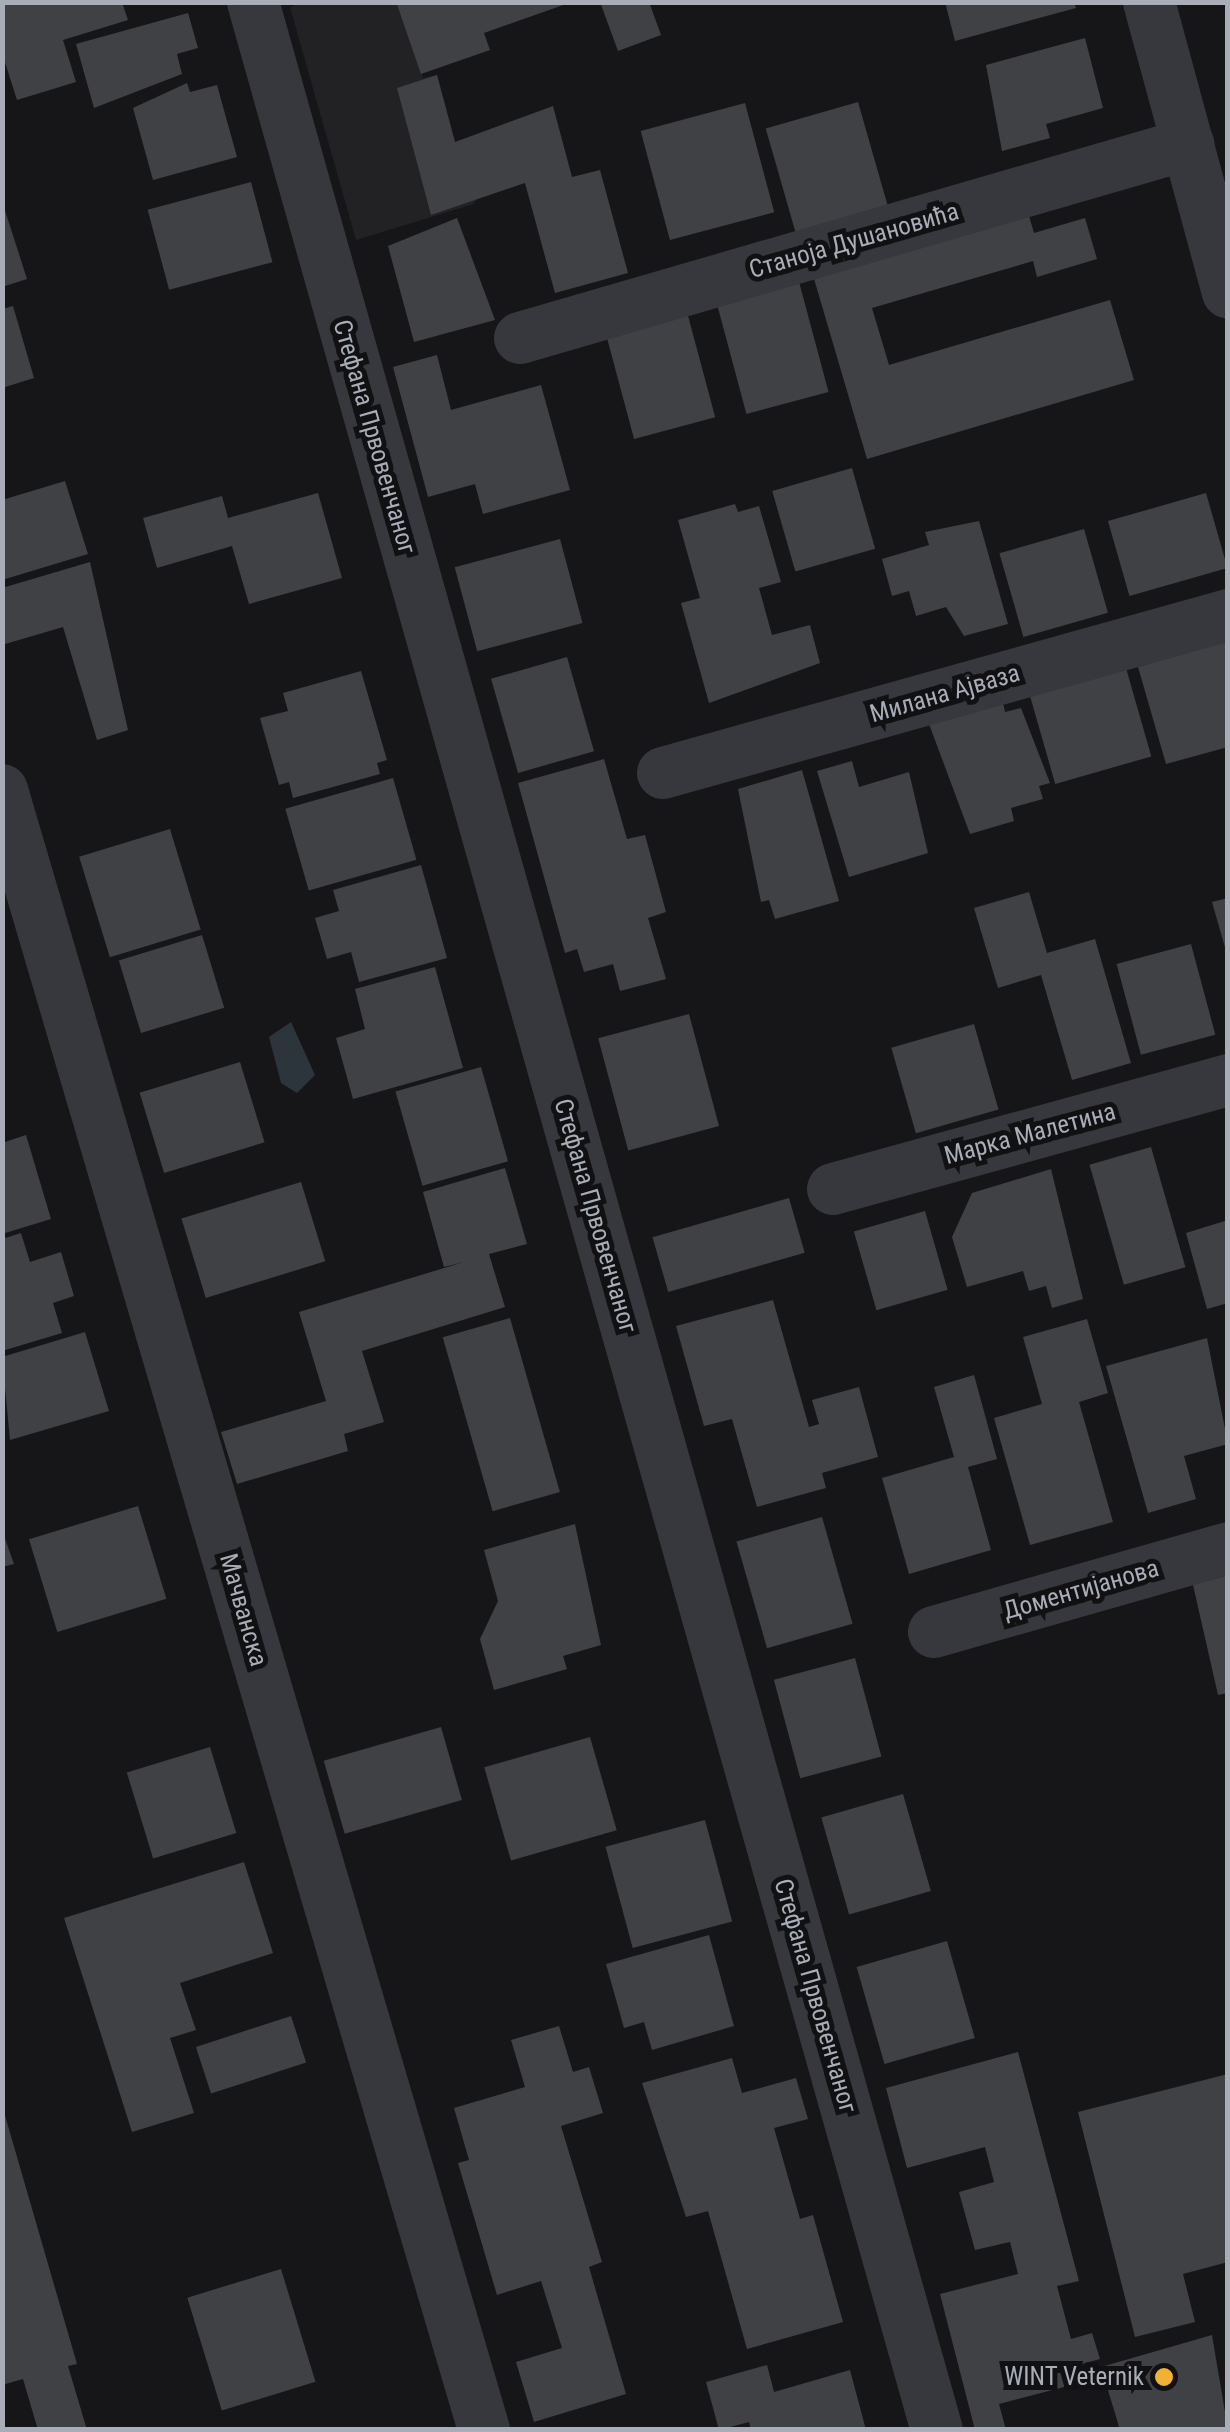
<!DOCTYPE html>
<meta charset="utf-8">
<style>
body{margin:0}
#map{position:relative;width:1230px;height:2432px;overflow:hidden;background:#161618;font-family:"Roboto Condensed",sans-serif}
div>[style]{position:absolute}
.built>*{inset:0;background:#222225}
.water>*{inset:0;background:#2c353c}
.building>*{inset:0;background:#404145;transform-origin:0 0}
.minor>*{height:52px;margin:-26px;padding:0 26px;transform-origin:26px;border-radius:26px;background:#37383d}
.dots>*{width:28px;height:28px;translate:-50% -50%;box-sizing:border-box;border:5px solid #111113;border-radius:50%}
span{translate:-50% -50%;white-space:nowrap;text-align:center;line-height:1.15;-webkit-text-stroke:10px #111113;paint-order:stroke}
.street-label{font-size:25px;color:#a8adb8}
.poi-label{font-size:25px;color:#a8adb8}
.right{translate:-100% -50%;text-align:right}
.frame{position:absolute;inset:0;border:5px solid #a8adb8;pointer-events:none}
</style>
<div id="map">
<div class="built">
<i style="clip-path:polygon(303px 2px,396px 3px,423px 78px,437px 75px,455px 142px,510px 128px,474px 204px,356px 240px,290px 7px)"></i>
</div>
<div class="water">
<i style="clip-path:polygon(291px 1022px,315px 1075px,297px 1093px,281px 1083px,269px 1037px)"></i>
</div>
<div class="building">
<i style="clip-path:polygon(2px 2px,122px 2px,128px 20px,63px 40px,76px 82px,17px 100px,2px 53px)"></i>
<i style="clip-path:polygon(396px 2px,569px 2px,569px 3px,484px 33px,490px 50px,421px 74px)"></i>
<i style="clip-path:polygon(600px 2px,649px 2px,661px 35px,618px 51px)"></i>
<i style="clip-path:polygon(945px 2px,1074px 2px,1076px 8px,955px 41px)"></i>
<i style="clip-path:polygon(188px 13px,198px 48px,177px 54px,182px 74px,94px 108px,76px 44px)"></i>
<i style="clip-path:polygon(1085px 38px,1103px 108px,1046px 124px,1050px 138px,1002px 151px,986px 65px)"></i>
<i style="clip-path:polygon(437px 75px,455px 142px,553px 106px,572px 177px,600px 170px,628px 273px,555px 293px,525px 183px,431px 215px,397px 88px)"></i>
<i style="clip-path:polygon(187px 83px,190px 92px,217px 85px,237px 157px,153px 180px,133px 108px)"></i>
<i style="left:858px;top:102px;width:112px;height:96px;rotate:74deg"></i>
<i style="left:745px;top:103px;width:113px;height:108px;rotate:75deg"></i>
<i style="left:251px;top:182px;width:83px;height:107px;rotate:75deg"></i>
<i style="clip-path:polygon(2px 201px,27px 279px,2px 287px)"></i>
<i style="clip-path:polygon(1027px 209px,1034px 233px,1085px 218px,1097px 259px,1037px 277px,1033px 261px,872px 308px,889px 365px,1110px 300px,1134px 380px,867px 459px,812px 272px)"></i>
<i style="clip-path:polygon(457px 218px,495px 320px,414px 342px,388px 246px)"></i>
<i style="left:798px;top:278px;width:118px;height:85px;rotate:75deg"></i>
<i style="clip-path:polygon(13px 306px,34px 378px,2px 388px,2px 309px)"></i>
<i style="left:687px;top:312px;width:109px;height:84px;rotate:75deg"></i>
<i style="clip-path:polygon(437px 355px,451px 410px,541px 385px,570px 490px,483px 514px,475px 484px,428px 497px,393px 367px)"></i>
<i style="left:852px;top:468px;width:84px;height:83px;rotate:74deg"></i>
<i style="clip-path:polygon(65px 481px,88px 554px,2px 580px,2px 500px)"></i>
<i style="clip-path:polygon(318px 493px,342px 578px,249px 604px,232px 546px,157px 568px,143px 518px,222px 496px,228px 518px)"></i>
<i style="left:1206px;top:493px;width:78px;height:102px;rotate:74deg"></i>
<i style="clip-path:polygon(735px 504px,738px 512px,759px 506px,781px 582px,759px 588px,772px 635px,810px 625px,820px 663px,709px 703px,681px 603px,700px 598px,678px 520px)"></i>
<i style="clip-path:polygon(979px 521px,1008px 624px,964px 636px,946px 607px,916px 616px,909px 591px,892px 596px,882px 559px,929px 545px,925px 532px)"></i>
<i style="left:1084px;top:529px;width:87px;height:88px;rotate:74deg"></i>
<i style="left:560px;top:539px;width:87px;height:109px;rotate:75deg"></i>
<i style="clip-path:polygon(90px 562px,128px 730px,97px 740px,63px 627px,2px 645px,2px 588px)"></i>
<i style="clip-path:polygon(1228px 641px,1228px 747px,1166px 764px,1138px 667px)"></i>
<i style="left:567px;top:657px;width:98px;height:79px;rotate:74deg"></i>
<i style="left:1126px;top:668px;width:92px;height:100px;rotate:74deg"></i>
<i style="clip-path:polygon(361px 671px,387px 760px,377px 763px,380px 774px,293px 798px,289px 782px,279px 785px,260px 718px,288px 711px,283px 693px)"></i>
<i style="clip-path:polygon(1003px 703px,1005px 712px,1021px 708px,1050px 783px,1039px 786px,1043px 799px,1011px 808px,1014px 821px,970px 834px,929px 724px)"></i>
<i style="clip-path:polygon(604px 759px,627px 839px,645px 835px,666px 912px,648px 918px,666px 979px,620px 991px,613px 964px,584px 972px,577px 949px,565px 953px,518px 783px)"></i>
<i style="clip-path:polygon(852px 761px,859px 787px,909px 772px,928px 853px,849px 877px,817px 771px)"></i>
<i style="clip-path:polygon(802px 770px,839px 901px,775px 919px,769px 900px,761px 902px,738px 789px)"></i>
<i style="left:393px;top:778px;width:85px;height:112px;rotate:74deg"></i>
<i style="left:170px;top:829px;width:105px;height:95px;rotate:73deg"></i>
<i style="clip-path:polygon(421px 865px,447px 958px,359px 982px,351px 952px,327px 959px,315px 918px,339px 911px,333px 890px)"></i>
<i style="clip-path:polygon(1029px 892px,1047px 953px,1095px 939px,1131px 1063px,1072px 1080px,1041px 975px,998px 988px,974px 908px)"></i>
<i style="clip-path:polygon(1228px 898px,1228px 951px,1226px 951px,1212px 902px)"></i>
<i style="left:202px;top:935px;width:76px;height:87px;rotate:73deg"></i>
<i style="left:1191px;top:944px;width:94px;height:77px;rotate:75deg"></i>
<i style="clip-path:polygon(435px 967px,463px 1068px,353px 1099px,336px 1038px,365px 1029px,355px 989px)"></i>
<i style="left:689px;top:1014px;width:116px;height:94px;rotate:75deg"></i>
<i style="left:974px;top:1024px;width:89px;height:86px;rotate:74deg"></i>
<i style="left:240px;top:1062px;width:84px;height:105px;rotate:73deg"></i>
<i style="left:481px;top:1067px;width:98px;height:89px;rotate:74deg"></i>
<i style="clip-path:polygon(26px 1135px,51px 1219px,2px 1234px,2px 1143px)"></i>
<i style="left:1151px;top:1147px;width:125px;height:64px;rotate:74deg"></i>
<i style="clip-path:polygon(505px 1168px,527px 1244px,489px 1254px,505px 1307px,362px 1351px,384px 1422px,344px 1434px,348px 1451px,237px 1484px,221px 1432px,326px 1401px,299px 1312px,464px 1262px,444px 1267px,423px 1192px)"></i>
<i style="clip-path:polygon(1051px 1169px,1083px 1299px,1052px 1308px,1046px 1286px,1029px 1291px,1023px 1271px,967px 1287px,952px 1237px,972px 1193px)"></i>
<i style="left:301px;top:1182px;width:83px;height:125px;rotate:73deg"></i>
<i style="left:789px;top:1198px;width:57px;height:142px;rotate:74deg"></i>
<i style="left:925px;top:1211px;width:82px;height:74px;rotate:74deg"></i>
<i style="clip-path:polygon(1228px 1220px,1228px 1303px,1207px 1309px,1186px 1233px)"></i>
<i style="clip-path:polygon(21px 1233px,30px 1262px,61px 1252px,74px 1296px,53px 1303px,62px 1333px,2px 1351px,2px 1239px)"></i>
<i style="clip-path:polygon(773px 1300px,809px 1427px,819px 1424px,812px 1400px,859px 1387px,878px 1457px,822px 1473px,826px 1488px,757px 1507px,732px 1419px,704px 1426px,676px 1326px)"></i>
<i style="left:510px;top:1318px;width:181px;height:70px;rotate:74deg"></i>
<i style="clip-path:polygon(1087px 1319px,1108px 1393px,1079px 1402px,1113px 1522px,1030px 1545px,994px 1418px,1042px 1404px,1023px 1337px)"></i>
<i style="clip-path:polygon(85px 1332px,109px 1411px,10px 1440px,2px 1357px)"></i>
<i style="clip-path:polygon(1207px 1338px,1228px 1444px,1184px 1456px,1196px 1499px,1148px 1513px,1106px 1366px)"></i>
<i style="clip-path:polygon(974px 1375px,997px 1459px,968px 1467px,991px 1550px,909px 1574px,882px 1478px,954px 1457px,934px 1387px)"></i>
<i style="left:138px;top:1506px;width:97px;height:114px;rotate:73deg"></i>
<i style="left:822px;top:1517px;width:111px;height:89px;rotate:74deg"></i>
<i style="clip-path:polygon(575px 1524px,601px 1645px,563px 1656px,567px 1669px,494px 1690px,480px 1639px,498px 1601px,484px 1550px)"></i>
<i style="clip-path:polygon(2px 1530px,14px 1564px,2px 1567px)"></i>
<i style="clip-path:polygon(1228px 1575px,1228px 1693px,1218px 1695px,1193px 1585px)"></i>
<i style="left:855px;top:1658px;width:102px;height:84px;rotate:75deg"></i>
<i style="left:441px;top:1727px;width:76px;height:122px;rotate:74deg"></i>
<i style="left:590px;top:1737px;width:97px;height:110px;rotate:74deg"></i>
<i style="left:210px;top:1747px;width:90px;height:87px;rotate:73deg"></i>
<i style="left:903px;top:1794px;width:101px;height:85px;rotate:74deg"></i>
<i style="left:705px;top:1820px;width:105px;height:103px;rotate:75deg"></i>
<i style="clip-path:polygon(244px 1862px,273px 1953px,180px 1983px,196px 2030px,170px 2038px,194px 2113px,132px 2132px,64px 1918px)"></i>
<i style="clip-path:polygon(709px 1935px,734px 2026px,652px 2050px,644px 2022px,624px 2028px,606px 1964px)"></i>
<i style="left:947px;top:1941px;width:101px;height:94px;rotate:74deg"></i>
<i style="left:291px;top:2016px;width:49px;height:100px;rotate:72deg"></i>
<i style="clip-path:polygon(559px 2026px,573px 2072px,589px 2067px,603px 2113px,561px 2126px,602px 2262px,589px 2267px,626px 2394px,534px 2422px,516px 2362px,562px 2348px,541px 2281px,497px 2295px,458px 2163px,469px 2160px,454px 2108px,525px 2087px,511px 2040px)"></i>
<i style="clip-path:polygon(1018px 2052px,1079px 2281px,1057px 2286px,1071px 2339px,1092px 2333px,1100px 2359px,1063px 2369px,1068px 2386px,999px 2404px,1006px 2430px,975px 2430px,940px 2294px,1018px 2274px,1010px 2242px,975px 2250px,959px 2192px,994px 2182px,985px 2147px,907px 2168px,886px 2088px)"></i>
<i style="clip-path:polygon(732px 2058px,742px 2093px,796px 2078px,808px 2119px,774px 2128px,800px 2219px,813px 2215px,843px 2322px,747px 2349px,708px 2211px,686px 2217px,642px 2083px)"></i>
<i style="clip-path:polygon(1228px 2074px,1228px 2262px,1183px 2274px,1195px 2322px,1135px 2337px,1078px 2112px)"></i>
<i style="clip-path:polygon(4px 2112px,77px 2364px,68px 2366px,87px 2430px,38px 2430px,23px 2379px,2px 2385px)"></i>
<i style="left:281px;top:2269px;width:118px;height:98px;rotate:73deg"></i>
<i style="clip-path:polygon(1212px 2335px,1228px 2430px,1120px 2430px,1101px 2367px)"></i>
<i style="clip-path:polygon(767px 2365px,774px 2392px,850px 2370px,866px 2430px,751px 2430px,749px 2422px,719px 2430px,706px 2382px)"></i>
</div>
<div class="minor">
<i style="left:253px;top:2px;width:2523px;rotate:74.27deg"></i>
<i style="left:1149px;top:2px;width:301px;rotate:74.8deg"></i>
<i style="left:520px;top:338px;width:696px;rotate:-16.19deg"></i>
<i style="left:663px;top:773px;width:587px;rotate:-15.62deg"></i>
<i style="left:2px;top:790px;width:1709px;rotate:73.62deg"></i>
<i style="left:833px;top:1189px;width:410px;rotate:-15.4deg"></i>
<i style="left:934px;top:1632px;width:306px;rotate:-15.9deg"></i>
</div>
<div class="dots">
<i style="left:1164px;top:2377px;background:#f2b134"></i>
</div>
<div class="street-label">
<span style="left:854px;top:241px;rotate:-16deg">Станоја Душановића</span>
<span style="left:374px;top:437px;rotate:74deg">Стефана Првовенчаног</span>
<span style="left:945px;top:694px;rotate:-16deg">Милана Ајваза</span>
<span style="left:1030px;top:1134px;rotate:-15deg">Марка Малетина</span>
<span style="left:595px;top:1216px;rotate:74deg">Стефана Првовенчаног</span>
<span style="left:1081px;top:1590px;rotate:-16deg">Доментијанова</span>
<span style="left:243px;top:1610px;rotate:74deg">Мачванска</span>
<span style="left:815px;top:1996px;rotate:74deg">Стефана Првовенчаног</span>
</div>
<div class="poi-label">
<span class="right" style="left:1144px;top:2377px">WINT Veternik</span>
</div>
<div class="frame"></div>
</div>
